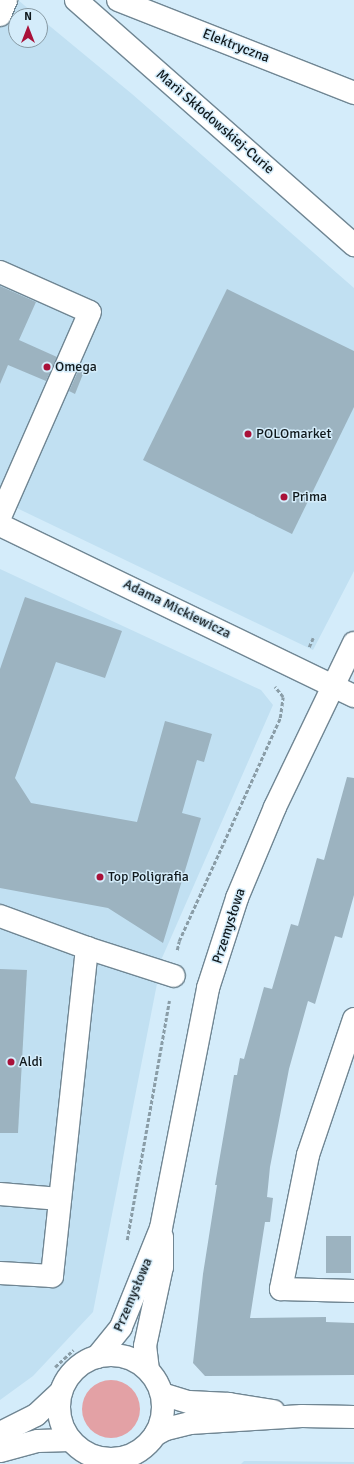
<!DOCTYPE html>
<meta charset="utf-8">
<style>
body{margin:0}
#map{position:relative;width:354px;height:1464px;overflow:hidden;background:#d4ecfa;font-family:Signika,sans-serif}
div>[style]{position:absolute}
.built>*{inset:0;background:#c1e0f2}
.green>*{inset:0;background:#e3a1a5}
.round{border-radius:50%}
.building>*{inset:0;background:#9cb3c0;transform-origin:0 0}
.path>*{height:2.5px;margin-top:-1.25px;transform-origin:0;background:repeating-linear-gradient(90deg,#8a9da7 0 4px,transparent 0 6px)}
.roads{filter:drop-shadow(1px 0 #708693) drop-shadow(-1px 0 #708693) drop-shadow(0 1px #708693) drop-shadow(0 -1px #708693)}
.minor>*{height:22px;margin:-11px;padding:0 11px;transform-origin:11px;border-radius:11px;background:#fff}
.minor>.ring{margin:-11px;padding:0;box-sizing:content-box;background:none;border:22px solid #fff;border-radius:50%}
.dots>*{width:11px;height:11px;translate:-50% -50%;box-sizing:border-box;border:2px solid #d4ecfa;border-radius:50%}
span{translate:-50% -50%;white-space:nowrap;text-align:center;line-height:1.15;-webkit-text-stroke:3px #d4ecfa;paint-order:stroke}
.street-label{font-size:14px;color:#10191d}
.poi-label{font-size:14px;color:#10191d}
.left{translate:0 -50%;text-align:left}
.north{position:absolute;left:8px;top:8px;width:40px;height:40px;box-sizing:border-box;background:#d4ecfa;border:1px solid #8698a2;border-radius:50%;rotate:0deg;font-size:11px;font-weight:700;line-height:16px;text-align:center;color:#10191d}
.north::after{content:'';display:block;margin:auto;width:14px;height:18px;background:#a91139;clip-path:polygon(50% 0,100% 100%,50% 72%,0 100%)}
</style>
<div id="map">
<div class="built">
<i style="clip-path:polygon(0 0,18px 0,37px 16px,16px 16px,16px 40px,40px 40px,40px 18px,132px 94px,354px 288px,354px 571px,313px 650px,0 500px)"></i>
<i style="clip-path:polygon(0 569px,261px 690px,273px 705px,162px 958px,93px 1312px,33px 1376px,0 1400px)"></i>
<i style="clip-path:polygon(244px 1461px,354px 1462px,354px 1464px,241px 1464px)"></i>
</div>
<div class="green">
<i class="round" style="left:82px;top:1380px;width:58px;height:58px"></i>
</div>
<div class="building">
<i style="clip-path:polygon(0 286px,36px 302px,19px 340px,57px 357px,46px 381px,8px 365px,0 384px)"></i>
<i style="clip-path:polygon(227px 289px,354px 351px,354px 407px,292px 534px,143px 460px)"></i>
<i style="clip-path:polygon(80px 367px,85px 369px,75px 394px,69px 391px)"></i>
<i style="clip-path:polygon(25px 597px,122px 631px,105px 678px,56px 662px,15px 778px,31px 803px,137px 822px,165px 721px,212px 734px,204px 762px,197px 760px,182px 813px,201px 818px,163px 943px,108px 908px,0 888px,0 669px)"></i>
<i style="clip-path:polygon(347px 777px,354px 778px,354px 895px,342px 938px,335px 936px,315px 1004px,308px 1001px,289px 1069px,270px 1167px,267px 1197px,273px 1198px,270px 1222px,265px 1222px,250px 1318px,326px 1317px,326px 1322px,354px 1323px,354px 1375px,205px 1376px,193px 1363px,203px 1274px,217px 1185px,215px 1185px,234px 1075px,237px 1075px,240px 1058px,244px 1059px,264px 987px,272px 989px,291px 924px,298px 926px,317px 858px,324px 860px)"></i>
<i style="clip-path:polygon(0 969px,27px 970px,18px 1133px,0 1133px)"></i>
<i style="left:326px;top:1236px;width:25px;height:37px"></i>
</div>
<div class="path">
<i style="left:309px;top:647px;width:10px;rotate:-66deg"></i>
<i style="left:177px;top:950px;width:9px;rotate:-77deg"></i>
<i style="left:179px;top:941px;width:245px;rotate:-65.6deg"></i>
<i style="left:280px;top:718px;width:21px;rotate:-82deg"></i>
<i style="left:283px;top:697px;width:13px;rotate:-129deg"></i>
<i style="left:127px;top:1240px;width:243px;rotate:-80deg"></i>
<i style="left:55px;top:1367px;width:25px;rotate:-43deg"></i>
</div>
<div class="roads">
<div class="minor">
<i style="left:76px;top:0;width:371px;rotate:41.4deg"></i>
<i style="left:118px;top:0;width:254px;rotate:21.5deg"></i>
<i style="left:0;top:15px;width:16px;rotate:-68deg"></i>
<i style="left:0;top:272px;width:98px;rotate:24deg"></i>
<i style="left:90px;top:312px;width:224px;rotate:113.7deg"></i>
<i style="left:0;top:525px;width:393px;rotate:25.8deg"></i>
<i style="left:0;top:916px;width:93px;rotate:20.2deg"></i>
<i style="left:87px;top:948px;width:330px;rotate:96.1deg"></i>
<i style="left:52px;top:1276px;width:52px;rotate:-176.7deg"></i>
<i style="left:87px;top:948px;width:91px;rotate:17.8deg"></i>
<i style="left:354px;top:1019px;width:144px;rotate:108.7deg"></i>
<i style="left:308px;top:1155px;width:137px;rotate:101.4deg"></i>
<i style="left:281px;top:1289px;width:73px;rotate:1.6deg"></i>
<i style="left:0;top:1194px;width:60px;rotate:4.8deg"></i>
<i class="ring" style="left:59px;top:1355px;width:82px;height:82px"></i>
<i style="left:97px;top:1357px;width:38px;rotate:-51deg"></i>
<i style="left:121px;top:1327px;width:107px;rotate:-68deg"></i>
<i style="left:161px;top:1228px;width:245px;rotate:-78.9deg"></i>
<i style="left:208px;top:988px;width:95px;rotate:-72.1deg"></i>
<i style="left:237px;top:898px;width:99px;rotate:-67.3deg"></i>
<i style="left:275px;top:807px;width:182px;rotate:-64.3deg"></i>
<i style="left:148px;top:1370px;width:24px;rotate:-97deg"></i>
<i style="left:145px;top:1346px;width:81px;rotate:-77.9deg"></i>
<i style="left:162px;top:1267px;width:30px;rotate:-90deg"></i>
<i style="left:162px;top:1394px;width:28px;rotate:17deg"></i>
<i style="left:189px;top:1402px;width:40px;rotate:2.9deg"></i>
<i style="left:229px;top:1404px;width:45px;rotate:9deg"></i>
<i style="left:0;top:1433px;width:40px;rotate:-26.6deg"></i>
<i style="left:36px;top:1415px;width:34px;rotate:-43deg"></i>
<i style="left:155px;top:1435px;width:13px;rotate:-29deg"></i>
<i style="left:166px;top:1429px;width:25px;rotate:-14deg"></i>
<i style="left:190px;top:1423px;width:112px;rotate:-3.6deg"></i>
<i style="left:302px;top:1416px;width:52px;rotate:1.1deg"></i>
<i style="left:0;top:1451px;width:39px;rotate:-15deg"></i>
<i style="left:38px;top:1441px;width:32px;rotate:-2deg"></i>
</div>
</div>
<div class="dots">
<i style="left:47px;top:367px;background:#a91139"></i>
<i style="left:248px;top:434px;background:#a91139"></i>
<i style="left:284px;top:497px;background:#a91139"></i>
<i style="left:100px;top:877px;background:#a91139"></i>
<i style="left:11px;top:1062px;background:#a91139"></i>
</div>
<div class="street-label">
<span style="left:236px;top:46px;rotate:21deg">Elektryczna</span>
<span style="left:215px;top:122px;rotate:41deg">Marii Skłodowskiej-Curie</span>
<span style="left:177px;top:609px;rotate:26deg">Adama Mickiewicza</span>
<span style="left:229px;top:926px;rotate:-72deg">Przemysłowa</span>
<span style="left:133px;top:1295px;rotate:-67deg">Przemysłowa</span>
</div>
<div class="poi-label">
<span class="left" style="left:55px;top:367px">Omega</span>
<span class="left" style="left:256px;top:434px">POLOmarket</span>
<span class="left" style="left:292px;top:497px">Prima</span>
<span class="left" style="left:108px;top:877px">Top Poligrafia</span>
<span class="left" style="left:19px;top:1062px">Aldi</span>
</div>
<div class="north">N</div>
</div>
